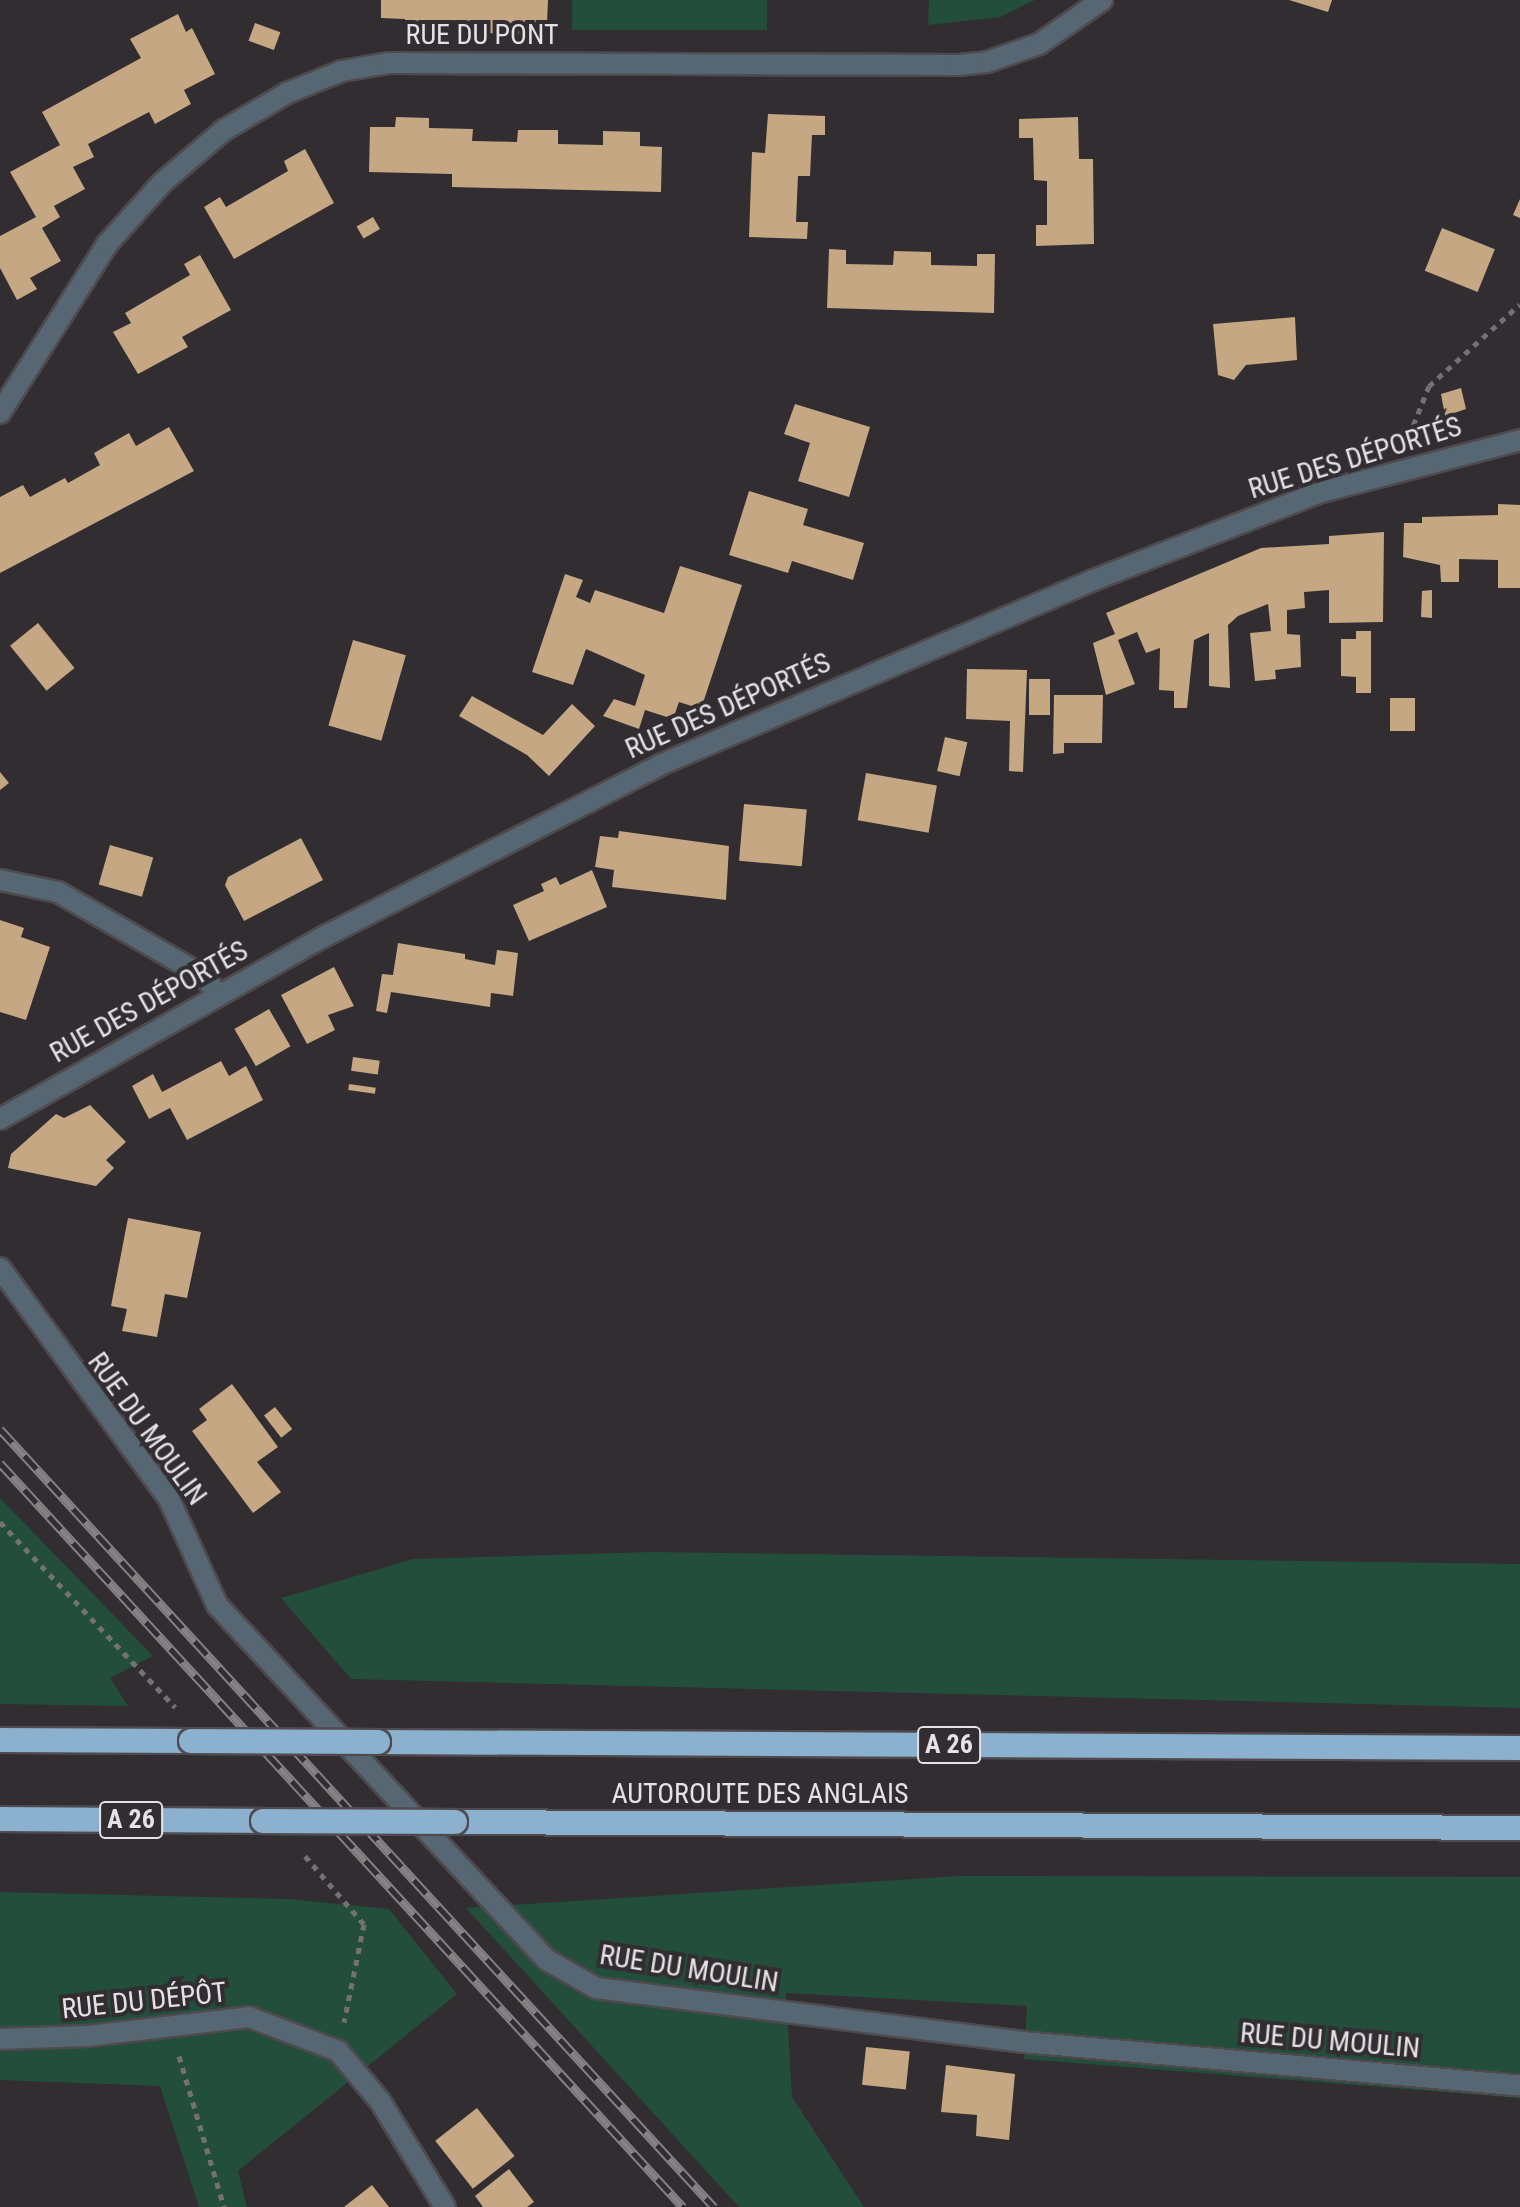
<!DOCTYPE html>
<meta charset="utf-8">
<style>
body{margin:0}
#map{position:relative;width:1520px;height:2207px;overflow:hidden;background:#312d31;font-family:"Roboto Condensed",sans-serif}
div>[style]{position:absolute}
.green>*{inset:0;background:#234e3b;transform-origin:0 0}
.building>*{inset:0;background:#c5a783;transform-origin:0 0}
.path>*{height:5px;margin-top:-2.5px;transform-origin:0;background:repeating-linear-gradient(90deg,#747174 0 6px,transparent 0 12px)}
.roads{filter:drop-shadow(2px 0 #4e4a4e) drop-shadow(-2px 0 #4e4a4e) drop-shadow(0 2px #4e4a4e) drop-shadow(0 -2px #4e4a4e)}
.minor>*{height:20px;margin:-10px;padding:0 10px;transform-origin:10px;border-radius:10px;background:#566672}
.tertiary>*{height:20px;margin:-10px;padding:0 10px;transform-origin:10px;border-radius:10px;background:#566672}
.motorway>*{height:24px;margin:-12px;padding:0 12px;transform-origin:12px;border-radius:12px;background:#8bb1cf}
.rail>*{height:9px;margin-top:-4.5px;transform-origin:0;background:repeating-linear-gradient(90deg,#312d31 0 18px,#858285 0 36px);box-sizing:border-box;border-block:2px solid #858285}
.bridges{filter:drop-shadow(2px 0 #4e4a4e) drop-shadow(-2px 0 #4e4a4e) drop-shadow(0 2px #4e4a4e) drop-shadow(0 -2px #4e4a4e)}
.motorway-bridge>*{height:24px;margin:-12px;padding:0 12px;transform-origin:12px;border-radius:12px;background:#8bb1cf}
span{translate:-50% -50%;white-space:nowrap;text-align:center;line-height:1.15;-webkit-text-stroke:8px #312d31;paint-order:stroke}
.shield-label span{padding:2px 6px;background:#312d31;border:2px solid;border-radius:6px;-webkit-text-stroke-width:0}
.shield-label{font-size:26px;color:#e5e2e5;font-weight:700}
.street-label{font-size:28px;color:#e5e2e5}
</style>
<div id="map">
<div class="green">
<i style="left:572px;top:0;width:195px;height:30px"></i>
<i style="clip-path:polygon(929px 0,1035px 0,1001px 17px,928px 25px)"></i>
<i style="clip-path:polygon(0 1498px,153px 1656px,110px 1678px,128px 1706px,0 1704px)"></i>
<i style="clip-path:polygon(651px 1552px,1520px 1564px,1520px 1708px,351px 1679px,281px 1598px,413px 1559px)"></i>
<i style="clip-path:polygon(959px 1876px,1520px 1877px,1520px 2098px,1024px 2059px,1027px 2006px,786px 1993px,792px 2097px,864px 2207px,739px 2207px,466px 1908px)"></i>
<i style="clip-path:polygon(0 1892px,288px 1899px,389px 1909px,457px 1994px,238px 2171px,247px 2207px,199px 2207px,160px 2086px,0 2080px)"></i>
</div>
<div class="building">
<i style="clip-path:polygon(381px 0,548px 0,547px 23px,526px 22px,525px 35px,486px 33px,487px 21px,441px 20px,441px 33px,405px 32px,405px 19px,381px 18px)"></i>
<i style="clip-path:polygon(1289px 0,1332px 0,1328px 12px)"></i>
<i style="clip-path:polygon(178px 14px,186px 32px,192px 28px,215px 74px,184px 90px,191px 104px,155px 124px,149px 112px,88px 144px,94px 157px,73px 167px,85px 189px,54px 206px,60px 217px,42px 228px,61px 261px,30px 278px,37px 289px,17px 300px,0 268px,0 236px,36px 217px,10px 172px,60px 145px,42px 112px,141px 58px,130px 39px)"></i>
<i style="left:255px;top:23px;width:27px;height:19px;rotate:20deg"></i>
<i style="clip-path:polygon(768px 114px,825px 116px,825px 135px,812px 135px,810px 176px,798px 176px,796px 222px,808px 222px,807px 239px,749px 237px,752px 152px,765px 153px)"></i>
<i style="clip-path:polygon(396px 117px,429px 118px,429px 128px,473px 129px,472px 141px,517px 142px,518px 130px,558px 130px,558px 144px,603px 145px,603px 131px,640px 132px,640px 146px,662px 147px,661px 192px,452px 187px,452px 174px,369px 172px,370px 127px,395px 127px)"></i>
<i style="clip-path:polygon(1078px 117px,1079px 159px,1093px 159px,1094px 244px,1036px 246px,1036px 225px,1047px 225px,1047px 181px,1034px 180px,1033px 138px,1019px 138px,1019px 119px)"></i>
<i style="clip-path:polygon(305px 149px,334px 203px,234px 259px,204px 207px,220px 197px,226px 207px,288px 171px,284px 161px)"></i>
<i style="clip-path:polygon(1520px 199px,1520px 218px,1513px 215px)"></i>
<i style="left:373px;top:217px;width:14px;height:19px;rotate:60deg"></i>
<i style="left:1442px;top:228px;width:57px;height:46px;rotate:22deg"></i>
<i style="clip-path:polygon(829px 249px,846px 250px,846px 264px,893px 265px,894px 251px,931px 252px,931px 265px,977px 266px,977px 254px,995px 254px,994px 313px,827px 308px)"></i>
<i style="clip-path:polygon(200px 255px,231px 310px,182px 337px,188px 347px,138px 374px,113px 332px,131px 323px,125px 313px,190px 275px,184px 264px)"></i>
<i style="clip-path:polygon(1295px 317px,1297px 360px,1246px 365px,1234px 380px,1218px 375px,1213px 324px)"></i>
<i style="clip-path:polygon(1461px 388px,1466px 409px,1445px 416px,1441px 394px)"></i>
<i style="clip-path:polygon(795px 404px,870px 427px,849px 497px,798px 481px,810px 443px,784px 434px)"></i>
<i style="clip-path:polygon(169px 427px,194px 471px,0 573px,0 497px,23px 485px,30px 497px,65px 478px,68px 483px,100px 465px,94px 453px,129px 433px,136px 446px)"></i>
<i style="clip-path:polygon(749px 491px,808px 509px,803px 525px,864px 543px,853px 580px,792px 561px,788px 573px,729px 555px)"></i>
<i style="clip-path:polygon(1498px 504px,1520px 505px,1520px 588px,1498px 588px,1498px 560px,1459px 559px,1459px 582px,1441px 582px,1440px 565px,1403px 557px,1404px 523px,1422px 523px,1422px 517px,1498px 515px)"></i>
<i style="clip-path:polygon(1384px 532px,1383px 622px,1329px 623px,1329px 590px,1304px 592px,1305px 608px,1287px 610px,1287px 634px,1300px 635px,1301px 667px,1275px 670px,1276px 679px,1255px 681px,1250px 633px,1271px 631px,1268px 604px,1238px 616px,1228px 625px,1230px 688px,1209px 686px,1209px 633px,1194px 640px,1187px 708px,1174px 708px,1174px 691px,1159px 690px,1160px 648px,1146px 653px,1137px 632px,1118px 640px,1135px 684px,1106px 695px,1093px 643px,1115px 634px,1106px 613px,1261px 548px,1329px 544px,1329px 536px)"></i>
<i style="clip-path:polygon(680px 566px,742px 585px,701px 709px,679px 702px,673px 719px,645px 710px,639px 729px,603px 716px,614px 699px,635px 706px,645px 675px,586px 649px,573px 685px,532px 672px,565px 574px,583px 580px,576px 597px,590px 603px,595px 590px,664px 613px)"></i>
<i style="clip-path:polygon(1432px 590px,1432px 618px,1421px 617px,1422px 591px)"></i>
<i style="left:38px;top:623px;width:58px;height:36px;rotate:51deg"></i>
<i style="clip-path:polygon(1356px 631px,1371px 631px,1371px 693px,1356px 693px,1356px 677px,1341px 676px,1341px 639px,1356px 639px)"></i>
<i style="left:353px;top:640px;width:55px;height:89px;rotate:16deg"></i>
<i style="clip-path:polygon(967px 669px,1027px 670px,1023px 772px,1009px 771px,1010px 721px,966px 719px)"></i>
<i style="left:1029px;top:679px;width:21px;height:36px"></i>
<i style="clip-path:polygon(1054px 695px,1103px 695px,1102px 743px,1064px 743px,1064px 753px,1053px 754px)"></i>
<i style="clip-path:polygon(472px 696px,543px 735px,572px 704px,595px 726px,549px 776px,527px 755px,459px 716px)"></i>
<i style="left:1390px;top:698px;width:25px;height:33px"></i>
<i style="left:945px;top:737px;width:23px;height:35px;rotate:13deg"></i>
<i style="clip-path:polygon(0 772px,9px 783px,0 790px)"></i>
<i style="left:866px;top:773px;width:72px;height:48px;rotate:10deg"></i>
<i style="left:744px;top:804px;width:63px;height:57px;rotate:5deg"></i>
<i style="clip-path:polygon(619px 831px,729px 846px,726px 900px,612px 887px,614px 870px,595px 867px,600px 836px,618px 838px)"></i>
<i style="clip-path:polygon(301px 838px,323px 880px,244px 921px,225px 885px,228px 877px)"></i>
<i style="left:110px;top:845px;width:45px;height:41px;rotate:16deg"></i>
<i style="clip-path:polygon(592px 870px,607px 907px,529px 941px,513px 905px,544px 891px,541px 884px,556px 877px,560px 885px)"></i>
<i style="clip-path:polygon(0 920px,24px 928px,21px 937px,50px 947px,26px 1020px,0 1012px)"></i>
<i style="clip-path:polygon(398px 943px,465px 954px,465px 959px,495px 965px,497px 950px,518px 953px,513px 996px,491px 993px,490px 1007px,391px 992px,387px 1013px,376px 1011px,382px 974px,393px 975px)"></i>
<i style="clip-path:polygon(334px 967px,354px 1006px,328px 1015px,335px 1030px,307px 1044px,281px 995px)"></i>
<i style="left:269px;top:1009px;width:43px;height:40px;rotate:60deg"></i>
<i style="left:353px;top:1057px;width:27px;height:14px;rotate:8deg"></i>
<i style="clip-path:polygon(221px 1061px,229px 1076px,246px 1066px,263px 1100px,187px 1140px,170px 1108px,149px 1119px,132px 1086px,153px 1074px,162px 1092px)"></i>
<i style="left:349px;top:1084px;width:27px;height:6px;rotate:8deg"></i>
<i style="clip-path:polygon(90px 1105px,126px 1142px,106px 1160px,114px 1168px,96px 1186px,8px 1168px,11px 1154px,56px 1114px,64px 1118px)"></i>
<i style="clip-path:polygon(128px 1218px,201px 1232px,187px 1298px,165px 1294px,157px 1337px,122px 1331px,127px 1309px,111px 1306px)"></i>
<i style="clip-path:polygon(232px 1384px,278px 1447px,257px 1462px,281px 1492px,253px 1513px,192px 1431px,207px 1420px,199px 1409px)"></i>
<i style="left:275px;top:1407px;width:28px;height:14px;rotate:52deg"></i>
<i style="left:866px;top:2047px;width:44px;height:38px;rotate:6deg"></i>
<i style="clip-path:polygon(946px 2065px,1015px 2074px,1009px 2140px,976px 2136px,977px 2115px,941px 2112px)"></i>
<i style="left:477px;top:2108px;width:61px;height:53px;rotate:52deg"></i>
<i style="clip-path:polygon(509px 2169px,534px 2202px,527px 2207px,483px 2207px,475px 2196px)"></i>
<i style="clip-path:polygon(372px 2185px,389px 2207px,344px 2207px)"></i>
</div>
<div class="path">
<i style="left:1409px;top:436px;width:54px;rotate:-68.2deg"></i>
<i style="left:1429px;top:386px;width:122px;rotate:-42deg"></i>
<i style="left:0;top:1522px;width:255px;rotate:46.6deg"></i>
<i style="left:305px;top:1856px;width:90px;rotate:49.1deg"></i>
<i style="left:364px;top:1924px;width:100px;rotate:101.5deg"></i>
<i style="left:179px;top:2056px;width:158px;rotate:73.4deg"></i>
</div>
<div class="roads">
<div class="minor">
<i style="left:0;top:413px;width:201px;rotate:-57.6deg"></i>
<i style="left:108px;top:243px;width:82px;rotate:-48deg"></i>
<i style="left:163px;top:182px;width:80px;rotate:-40.4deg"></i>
<i style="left:224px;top:130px;width:73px;rotate:-30.4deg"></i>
<i style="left:287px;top:93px;width:59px;rotate:-21.8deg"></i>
<i style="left:342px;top:71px;width:48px;rotate:-9.7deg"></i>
<i style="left:389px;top:63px;width:570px;rotate:0.2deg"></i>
<i style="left:959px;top:65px;width:28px;rotate:-6deg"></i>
<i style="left:987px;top:62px;width:55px;rotate:-19.1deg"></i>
<i style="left:1039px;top:44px;width:77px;rotate:-34.9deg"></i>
<i style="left:0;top:880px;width:59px;rotate:11.7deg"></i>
<i style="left:58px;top:892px;width:170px;rotate:30deg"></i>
<i style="left:205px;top:977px;width:21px;rotate:55deg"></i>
<i style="left:0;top:1268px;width:286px;rotate:53.8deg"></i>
<i style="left:169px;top:1499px;width:116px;rotate:65.6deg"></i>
<i style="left:217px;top:1605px;width:485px;rotate:47.1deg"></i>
<i style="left:547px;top:1960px;width:56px;rotate:29.7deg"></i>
<i style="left:596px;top:1988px;width:429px;rotate:7.2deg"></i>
<i style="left:1022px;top:2042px;width:500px;rotate:5deg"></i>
<i style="left:0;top:2039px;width:88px;rotate:-2deg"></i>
<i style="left:88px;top:2036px;width:162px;rotate:-6.7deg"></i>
<i style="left:249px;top:2017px;width:95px;rotate:20.9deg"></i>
<i style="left:338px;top:2051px;width:65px;rotate:50deg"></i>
<i style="left:380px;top:2101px;width:124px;rotate:58.5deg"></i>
</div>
<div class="tertiary">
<i style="left:0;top:1119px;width:371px;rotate:-29.4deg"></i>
<i style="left:323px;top:937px;width:378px;rotate:-27deg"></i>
<i style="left:660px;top:765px;width:469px;rotate:-23.1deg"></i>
<i style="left:1091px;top:581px;width:247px;rotate:-21.2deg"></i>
<i style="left:1321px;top:492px;width:206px;rotate:-14.6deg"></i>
</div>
<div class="motorway">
<i style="left:0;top:1740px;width:191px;rotate:0.3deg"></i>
<i style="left:378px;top:1742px;width:1142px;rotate:0.3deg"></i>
<i style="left:0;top:1819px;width:263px;rotate:0.4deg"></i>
<i style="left:455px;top:1822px;width:1065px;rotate:0.32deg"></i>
</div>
</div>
<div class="rail">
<i style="left:0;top:1429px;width:1056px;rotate:47.46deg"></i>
<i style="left:0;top:1463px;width:1010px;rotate:47.45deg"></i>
</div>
<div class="bridges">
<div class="motorway-bridge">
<i style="left:191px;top:1741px;width:187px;rotate:0.3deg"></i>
<i style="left:263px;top:1821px;width:192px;rotate:0.3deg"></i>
</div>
</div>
<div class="shield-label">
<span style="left:949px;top:1745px">A 26</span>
<span style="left:131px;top:1820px">A 26</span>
</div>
<div class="street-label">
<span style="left:482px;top:35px">RUE DU PONT</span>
<span style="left:1355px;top:458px;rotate:-17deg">RUE DES DÉPORTÉS</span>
<span style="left:728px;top:706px;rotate:-24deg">RUE DES DÉPORTÉS</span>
<span style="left:149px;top:1002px;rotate:-29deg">RUE DES DÉPORTÉS</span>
<span style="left:147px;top:1429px;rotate:54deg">RUE DU MOULIN</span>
<span style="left:760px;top:1794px">AUTOROUTE DES ANGLAIS</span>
<span style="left:689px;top:1969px;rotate:9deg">RUE DU MOULIN</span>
<span style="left:144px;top:2001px;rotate:-6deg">RUE DU DÉPÔT</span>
<span style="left:1330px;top:2041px;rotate:5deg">RUE DU MOULIN</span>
</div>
</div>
